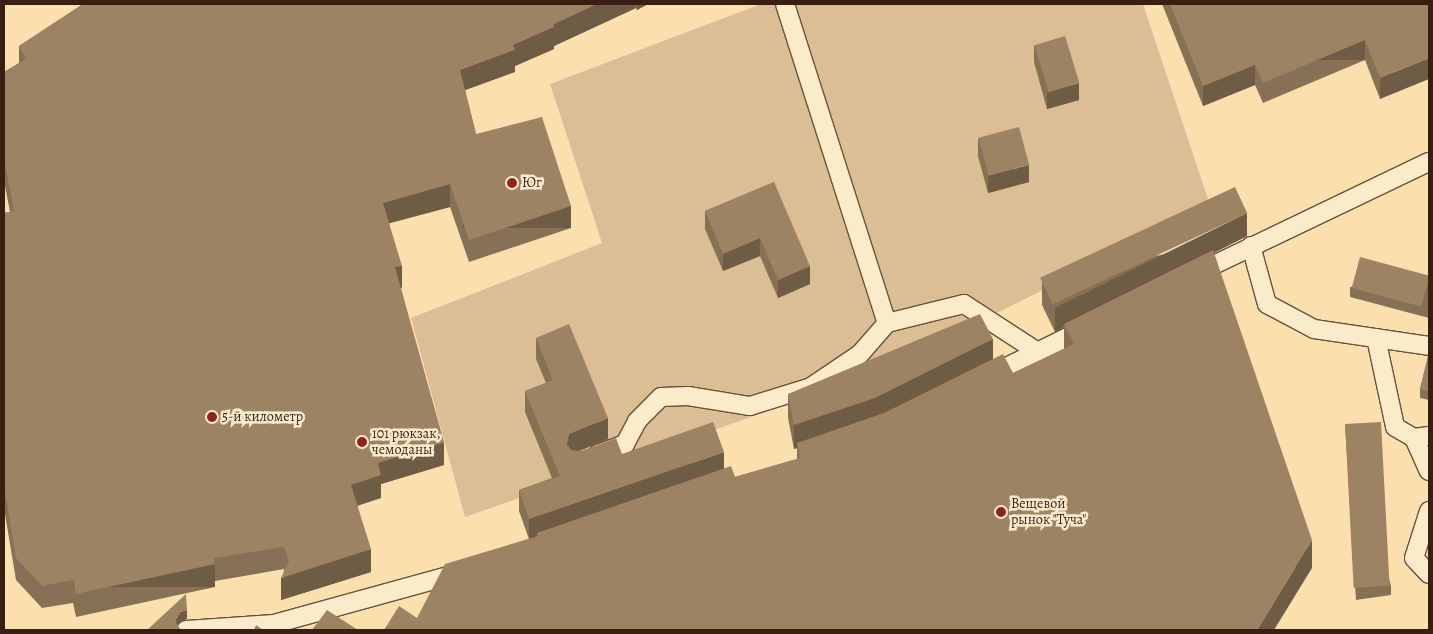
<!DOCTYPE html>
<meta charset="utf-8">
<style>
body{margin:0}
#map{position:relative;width:1433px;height:634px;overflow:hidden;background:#fbe0af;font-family:Alegreya,serif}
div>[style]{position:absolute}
.green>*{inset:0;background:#dabf94}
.roads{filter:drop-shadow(1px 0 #694f38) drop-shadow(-1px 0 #694f38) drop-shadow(0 1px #694f38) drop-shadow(0 -1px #694f38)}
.service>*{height:18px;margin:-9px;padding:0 9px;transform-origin:9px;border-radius:9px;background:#fcebcb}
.wall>*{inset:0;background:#877155}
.shaded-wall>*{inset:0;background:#6e5c45;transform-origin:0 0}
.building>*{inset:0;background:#9d8363;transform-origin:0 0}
.dots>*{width:14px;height:14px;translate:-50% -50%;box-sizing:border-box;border:2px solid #fcebcb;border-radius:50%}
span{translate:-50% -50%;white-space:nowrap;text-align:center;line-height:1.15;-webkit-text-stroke:5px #fcebcb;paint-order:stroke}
.poi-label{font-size:14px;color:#381f11}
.left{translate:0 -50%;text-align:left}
.frame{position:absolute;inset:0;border:5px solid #381f11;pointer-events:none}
</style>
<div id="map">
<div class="green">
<i style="clip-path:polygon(761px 4px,1143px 4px,1211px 208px,866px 377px,465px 517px,411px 318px,602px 243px,550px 84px)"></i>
</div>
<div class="roads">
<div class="service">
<i style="left:785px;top:4px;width:335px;rotate:72.3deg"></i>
<i style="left:887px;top:323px;width:79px;rotate:-13.9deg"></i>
<i style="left:964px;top:304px;width:88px;rotate:33deg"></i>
<i style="left:1251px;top:246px;width:60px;rotate:74.6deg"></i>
<i style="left:1267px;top:304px;width:53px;rotate:28deg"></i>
<i style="left:1314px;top:329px;width:116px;rotate:8.4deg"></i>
<i style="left:1197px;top:273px;width:257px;rotate:-25.6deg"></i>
<i style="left:1376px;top:338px;width:91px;rotate:77.9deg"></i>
<i style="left:1395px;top:427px;width:22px;rotate:30deg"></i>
<i style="left:1414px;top:438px;width:15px;rotate:-8deg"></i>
<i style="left:988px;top:376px;width:109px;rotate:-26.1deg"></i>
<i style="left:1414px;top:438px;width:36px;rotate:66deg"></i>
<i style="left:598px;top:454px;width:29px;rotate:-20deg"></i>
<i style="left:625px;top:444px;width:26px;rotate:-62deg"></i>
<i style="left:637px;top:421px;width:34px;rotate:-45deg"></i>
<i style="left:661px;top:397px;width:27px;rotate:-2deg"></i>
<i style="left:688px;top:396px;width:63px;rotate:9.2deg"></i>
<i style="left:750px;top:406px;width:64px;rotate:-17.3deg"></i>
<i style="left:811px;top:387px;width:59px;rotate:-34deg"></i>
<i style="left:860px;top:354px;width:41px;rotate:-48.9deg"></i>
<i style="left:1429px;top:511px;width:49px;rotate:107.7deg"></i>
<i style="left:1414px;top:558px;width:22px;rotate:47deg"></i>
<i style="left:186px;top:630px;width:88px;rotate:-3.9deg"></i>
<i style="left:274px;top:624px;width:192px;rotate:-15.4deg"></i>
</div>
</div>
<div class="wall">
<i style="clip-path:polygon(83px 4px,648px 4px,637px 10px,636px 8px,554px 46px,554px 49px,515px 66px,515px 72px,465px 90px,476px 134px,571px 228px,469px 262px,450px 207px,389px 223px,402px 288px,401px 288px,444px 465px,381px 484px,381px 498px,357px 505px,371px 572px,281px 600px,284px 569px,215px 581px,215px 587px,76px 617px,73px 603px,42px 608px,16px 580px,4px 508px,4px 213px,10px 212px,4px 181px,4px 72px,19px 63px,19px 46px)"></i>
<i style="clip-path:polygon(1162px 4px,1429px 4px,1380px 99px,1365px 60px,1263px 103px,1255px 85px,1203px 106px)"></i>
<i style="clip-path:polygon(1034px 45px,1079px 100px,1047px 109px,1034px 62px)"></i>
<i style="clip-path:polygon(978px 138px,1029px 182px,988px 193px,978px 156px)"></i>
<i style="clip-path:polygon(774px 182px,810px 284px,778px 298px,760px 256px,723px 271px,705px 229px,705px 211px)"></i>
<i style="clip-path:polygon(1247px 236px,1214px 253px,1312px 568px,417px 618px,529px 539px,519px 511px,519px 490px,552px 478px,525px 412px,525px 391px,546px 383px,536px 359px,536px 338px,608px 439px,579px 451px,622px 454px,724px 468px,735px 477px,797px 459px,797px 448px,794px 449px,788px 418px,788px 394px,993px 359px,1013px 373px,1064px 349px,1064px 327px,1055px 332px,1042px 305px,1042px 281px)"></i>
<i style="clip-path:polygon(1429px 276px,1429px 318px,1350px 297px,1350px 287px)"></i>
<i style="clip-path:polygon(1429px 352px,1429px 400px,1420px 398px,1420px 389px)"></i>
<i style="clip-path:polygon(1345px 424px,1391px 586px,1391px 595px,1356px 600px)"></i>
</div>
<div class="shaded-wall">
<i style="clip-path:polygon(597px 4px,636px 4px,636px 8px,554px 46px,554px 49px,515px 66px,515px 72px,460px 92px,460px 70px)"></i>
<i style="clip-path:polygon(637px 4px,648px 4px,637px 10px)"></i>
<i style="left:1365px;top:40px;width:20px;height:111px;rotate:90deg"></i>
<i style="clip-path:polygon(1429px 58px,1429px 79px,1380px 99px,1380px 78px)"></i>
<i style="clip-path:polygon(1255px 65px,1255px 85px,1203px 106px,1203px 86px)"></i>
<i style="clip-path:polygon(1079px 83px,1079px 100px,1047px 109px,1047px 92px)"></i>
<i style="clip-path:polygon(1029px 165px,1029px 182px,988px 193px,988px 176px)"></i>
<i style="clip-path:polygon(450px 184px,450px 207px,383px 225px,383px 203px)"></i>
<i style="left:571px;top:206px;width:22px;height:108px;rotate:90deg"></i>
<i style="clip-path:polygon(1247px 213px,1247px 236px,1066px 327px,1064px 324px,1064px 327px,1055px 332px,1055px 308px)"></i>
<i style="clip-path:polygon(760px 238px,760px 256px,723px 271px,723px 254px)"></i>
<i style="left:402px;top:266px;width:22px;height:7px;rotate:90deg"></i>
<i style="clip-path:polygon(810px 266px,810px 284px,778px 298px,778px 280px)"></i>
<i style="clip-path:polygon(993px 339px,993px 363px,875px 421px,797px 443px,797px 448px,794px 449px,794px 425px)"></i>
<i style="clip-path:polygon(608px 418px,608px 439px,569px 455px,567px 444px,569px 434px)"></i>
<i style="clip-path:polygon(444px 442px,444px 465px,381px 484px,381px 498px,351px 508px,351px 485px,378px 463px)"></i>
<i style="clip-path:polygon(724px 452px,724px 473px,537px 533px,537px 538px,529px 540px,529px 519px)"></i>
<i style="clip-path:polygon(1312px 540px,1312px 568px,1274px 630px,1257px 630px)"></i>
<i style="clip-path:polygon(371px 549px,371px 572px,281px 600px,281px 578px)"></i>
<i style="left:215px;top:564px;width:23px;height:142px;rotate:90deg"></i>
<i style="clip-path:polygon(187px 610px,187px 619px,180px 622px,175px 630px,175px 621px,180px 612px)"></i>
</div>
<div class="building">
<i style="clip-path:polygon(83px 4px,597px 4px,553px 24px,554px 27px,513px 45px,515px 50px,460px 70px,476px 134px,542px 117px,571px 206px,469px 240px,450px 184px,383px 203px,402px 266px,395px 267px,444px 442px,378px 463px,381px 475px,351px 485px,371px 549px,281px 578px,289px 561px,284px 547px,214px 558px,215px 564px,76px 594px,73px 580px,42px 586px,16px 558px,4px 486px,4px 213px,14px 211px,4px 159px,4px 72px,26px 59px,19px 46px)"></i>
<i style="clip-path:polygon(1170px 4px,1429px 4px,1429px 58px,1380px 78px,1365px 40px,1263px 83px,1255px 65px,1203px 86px)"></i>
<i style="left:1065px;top:36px;width:49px;height:32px;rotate:73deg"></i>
<i style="left:1019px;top:127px;width:39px;height:42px;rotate:75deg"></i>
<i style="clip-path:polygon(774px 182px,810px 266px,778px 280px,760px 238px,723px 254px,705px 211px)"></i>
<i style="left:1235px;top:187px;width:29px;height:215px;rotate:65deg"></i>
<i style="clip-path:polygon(1213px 250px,1312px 540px,1257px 630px,384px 630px,399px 606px,417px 618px,445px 564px,538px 536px,537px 533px,731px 466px,735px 477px,800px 458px,797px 443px,884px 413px,1003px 354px,1013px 373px,1074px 344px,1064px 324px)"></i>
<i style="left:1360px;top:257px;width:72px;height:32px;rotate:15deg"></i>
<i style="clip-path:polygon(980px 314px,993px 339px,875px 398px,794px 425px,788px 394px)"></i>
<i style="clip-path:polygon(569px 324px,608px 418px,569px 434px,567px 444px,571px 450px,581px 451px,616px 438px,622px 454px,713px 422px,724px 452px,529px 519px,519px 490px,560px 476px,525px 391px,553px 380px,536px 338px)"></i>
<i style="clip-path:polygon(1429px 352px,1429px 391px,1420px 389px)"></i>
<i style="left:1381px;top:422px;width:164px;height:36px;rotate:87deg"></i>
<i style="clip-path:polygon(186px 594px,187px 610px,180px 612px,175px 621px,181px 630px,182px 630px,147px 630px)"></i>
<i style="clip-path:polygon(327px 610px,358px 630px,312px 630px)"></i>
<i style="clip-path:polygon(256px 625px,263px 630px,254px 630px)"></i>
</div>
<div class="dots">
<i style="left:512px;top:183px;background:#8f2418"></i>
<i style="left:212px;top:417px;background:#8f2418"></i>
<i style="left:362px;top:442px;background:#8f2418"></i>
<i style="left:1001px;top:512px;background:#8f2418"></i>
</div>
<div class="poi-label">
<span class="left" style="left:522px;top:183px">Юг</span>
<span class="left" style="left:222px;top:417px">5-й километр</span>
<span class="left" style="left:372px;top:442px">101 рюкзак,<br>чемоданы</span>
<span class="left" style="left:1011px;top:512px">Вещевой<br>рынок "Туча"</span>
</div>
<div class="frame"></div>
</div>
